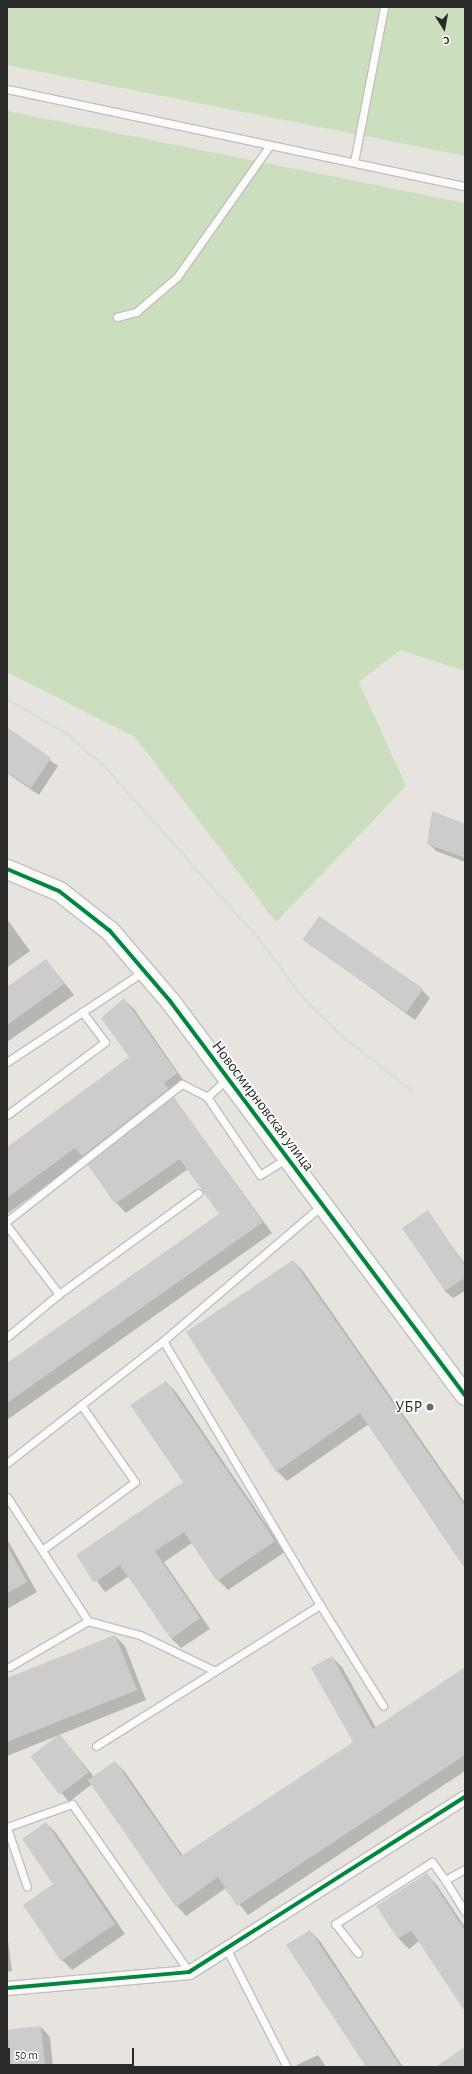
<!DOCTYPE html>
<meta charset="utf-8">
<style>
body{margin:0}
#map{position:relative;width:472px;height:2074px;overflow:hidden;background:#e7e4e0;font-family:"Alegreya Sans",sans-serif}
div>[style]{position:absolute}
.green>*{inset:0;background:#cbdebd}
.shadow>*{inset:0;background:#0003}
.building>*{inset:0;background:#ceccca;transform-origin:0 0}
.roads{filter:drop-shadow(1px 0 #c1c0c1) drop-shadow(-1px 0 #c1c0c1) drop-shadow(0 1px #c1c0c1) drop-shadow(0 -1px #c1c0c1)}
.lane>*{height:7px;margin:-3.5px;padding:0 3.5px;transform-origin:3.5px;border-radius:3.5px;background:#fbfbfa}
.street>*{height:13px;margin:-6.5px;padding:0 6.5px;transform-origin:6.5px;border-radius:6.5px;background:#fbfbfa}
.secondary>*{height:19px;margin:-9.5px;padding:0 9.5px;transform-origin:9.5px;border-radius:9.5px;background:#fbfbfa}
.rail>*{height:3px;margin:-1.5px;padding:0 1.5px;transform-origin:1.5px;border-radius:1.5px;background:#ddddde}
.cycleway>*{height:4px;margin:-2px;padding:0 2px;transform-origin:2px;border-radius:2px;background:#00873e}
.dots>*{width:11px;height:11px;translate:-50% -50%;box-sizing:border-box;border:2px solid #fff;border-radius:50%}
span{translate:-50% -50%;white-space:nowrap;text-align:center;line-height:1.15;-webkit-text-stroke:3.5px #fff;paint-order:stroke}
.street-label{font-size:16px;color:#2a2a2a}
.poi-label{font-size:16px;color:#2a2a2a}
.right{translate:-100% -50%;text-align:right}
.frame{position:absolute;inset:0;border:8px solid #2a2a2a;pointer-events:none}
.north{position:absolute;left:424px;top:8px;width:40px;height:40px;-webkit-text-stroke:3px #fff;paint-order:stroke;rotate:169deg;font-size:11px;font-weight:700;line-height:16px;text-align:center;color:#2a2a2a}
.north::after{content:'';display:block;margin:auto;width:14px;height:18px;background:#2a2a2a;clip-path:polygon(50% 0,100% 100%,50% 72%,0 100%)}
.scale{position:absolute;left:8px;top:2048px;width:126px;height:18px;box-sizing:border-box;border:2px solid #2a2a2a;border-top:0;padding-left:5px;font-size:12px;line-height:14px;white-space:nowrap;color:#2a2a2a;-webkit-text-stroke:3px #fff;paint-order:stroke}
</style>
<div id="map">
<div class="green">
<i style="clip-path:polygon(7px 7px,465px 7px,465px 156px,7px 65px)"></i>
<i style="clip-path:polygon(7px 111px,465px 203px,465px 671px,400px 650px,359px 682px,406px 786px,276px 922px,135px 737px,7px 672px)"></i>
</div>
<div class="shadow">
<i style="clip-path:polygon(10px 731px,58px 766px,39px 795px,7px 773px,7px 736px)"></i>
<i style="clip-path:polygon(465px 825px,465px 862px,436px 851px,428px 843px)"></i>
<i style="clip-path:polygon(7px 919px,30px 951px,8px 967px,7px 966px)"></i>
<i style="clip-path:polygon(304px 939px,422px 990px,430px 998px,415px 1020px)"></i>
<i style="clip-path:polygon(46px 960px,74px 995px,7px 1042px,7px 988px)"></i>
<i style="clip-path:polygon(124px 999px,134px 1009px,186px 1084px,173px 1093px,175px 1100px,272px 1233px,7px 1420px,7px 1364px,220px 1214px,188px 1169px,126px 1213px,116px 1203px,84px 1158px,7px 1214px,7px 1148px,131px 1057px)"></i>
<i style="clip-path:polygon(427px 1212px,465px 1264px,465px 1291px,453px 1298px,445px 1291px)"></i>
<i style="clip-path:polygon(293px 1261px,303px 1271px,465px 1503px,465px 1567px,369px 1424px,287px 1481px,277px 1471px)"></i>
<i style="clip-path:polygon(166px 1382px,176px 1392px,285px 1552px,228px 1590px,218px 1580px,192px 1543px,164px 1562px,210px 1629px,181px 1648px,171px 1638px,129px 1576px,105px 1592px,77px 1555px,184px 1483px)"></i>
<i style="clip-path:polygon(7px 1539px,37px 1592px,7px 1609px)"></i>
<i style="clip-path:polygon(115px 1636px,125px 1646px,146px 1700px,7px 1756px,7px 1679px)"></i>
<i style="clip-path:polygon(332px 1657px,342px 1667px,376px 1728px,465px 1669px,465px 1771px,248px 1915px,226px 1888px,186px 1916px,177px 1906px,92px 1784px,69px 1802px,32px 1757px,60px 1735px,94px 1777px,115px 1762px,125px 1772px,183px 1856px,354px 1742px)"></i>
<i style="clip-path:polygon(46px 1823px,56px 1833px,125px 1934px,72px 1970px,62px 1960px)"></i>
<i style="clip-path:polygon(426px 1874px,436px 1884px,465px 1927px,465px 2010px,419px 1941px,409px 1949px,399px 1939px)"></i>
<i style="clip-path:polygon(310px 1931px,320px 1941px,403px 2067px,367px 2067px)"></i>
<i style="clip-path:polygon(7px 1933px,12px 1971px,7px 1972px)"></i>
<i style="clip-path:polygon(41px 2027px,50px 2037px,53px 2067px,7px 2067px,7px 2031px)"></i>
<i style="clip-path:polygon(318px 2055px,326px 2067px,295px 2067px,295px 2066px)"></i>
</div>
<div class="building">
<i style="clip-path:polygon(7px 727px,51px 758px,31px 788px,7px 772px)"></i>
<i style="clip-path:polygon(432px 811px,465px 824px,465px 858px,427px 844px)"></i>
<i style="left:319px;top:916px;width:127px;height:29px;rotate:35deg"></i>
<i style="clip-path:polygon(46px 959px,64px 984px,7px 1025px,7px 987px)"></i>
<i style="clip-path:polygon(124px 998px,177px 1073px,164px 1083px,168px 1089px,82px 1156px,75px 1148px,7px 1198px,7px 1147px,129px 1057px,101px 1018px)"></i>
<i style="clip-path:polygon(174px 1097px,263px 1222px,7px 1403px,7px 1363px,219px 1214px,180px 1159px,115px 1204px,87px 1164px)"></i>
<i style="clip-path:polygon(428px 1210px,465px 1266px,465px 1278px,445px 1291px,402px 1228px)"></i>
<i style="clip-path:polygon(293px 1260px,465px 1506px,465px 1569px,360px 1413px,276px 1472px,186px 1332px)"></i>
<i style="clip-path:polygon(166px 1381px,275px 1541px,217px 1581px,184px 1532px,155px 1551px,200px 1618px,171px 1639px,120px 1565px,94px 1583px,76px 1555px,183px 1482px,130px 1405px)"></i>
<i style="clip-path:polygon(7px 1545px,27px 1582px,7px 1593px)"></i>
<i style="clip-path:polygon(115px 1635px,137px 1690px,7px 1742px,7px 1678px)"></i>
<i style="clip-path:polygon(332px 1656px,373px 1729px,465px 1667px,465px 1755px,237px 1906px,218px 1877px,176px 1907px,88px 1780px,115px 1761px,181px 1856px,353px 1742px,311px 1668px)"></i>
<i style="left:60px;top:1734px;width:48px;height:37px;rotate:53deg"></i>
<i style="clip-path:polygon(46px 1822px,115px 1924px,61px 1961px,23px 1905px,53px 1884px,22px 1839px)"></i>
<i style="clip-path:polygon(427px 1873px,465px 1931px,465px 2012px,411px 1930px,398px 1939px,376px 1906px)"></i>
<i style="clip-path:polygon(310px 1930px,401px 2067px,366px 2067px,286px 1945px)"></i>
<i style="left:41px;top:2026px;width:38px;height:34px;rotate:84deg"></i>
<i style="clip-path:polygon(465px 2047px,465px 2067px,435px 2067px)"></i>
</div>
<div class="roads">
<div class="lane">
<i style="left:7px;top:89px;width:468px;rotate:12deg"></i>
<i style="left:354px;top:162px;width:158px;rotate:-79deg"></i>
<i style="left:117px;top:317px;width:20px;rotate:-15deg"></i>
<i style="left:136px;top:312px;width:54px;rotate:-40.5deg"></i>
<i style="left:177px;top:277px;width:161px;rotate:-54.8deg"></i>
<i style="left:7px;top:1062px;width:164px;rotate:-33.6deg"></i>
<i style="left:227px;top:1079px;width:27px;rotate:138deg"></i>
<i style="left:207px;top:1097px;width:94px;rotate:55.8deg"></i>
<i style="left:260px;top:1175px;width:32px;rotate:-32deg"></i>
<i style="left:7px;top:1115px;width:122px;rotate:-36.7deg"></i>
<i style="left:105px;top:1042px;width:38px;rotate:-127deg"></i>
<i style="left:7px;top:1221px;width:222px;rotate:-38.1deg"></i>
<i style="left:182px;top:1084px;width:28px;rotate:27deg"></i>
<i style="left:7px;top:1226px;width:86px;rotate:52.6deg"></i>
<i style="left:7px;top:1337px;width:67px;rotate:-39.6deg"></i>
<i style="left:59px;top:1294px;width:172px;rotate:-36deg"></i>
<i style="left:7px;top:1463px;width:198px;rotate:-38deg"></i>
<i style="left:7px;top:1497px;width:148px;rotate:56.8deg"></i>
<i style="left:88px;top:1621px;width:54px;rotate:15.1deg"></i>
<i style="left:140px;top:1635px;width:83px;rotate:25.6deg"></i>
<i style="left:42px;top:1550px;width:115px;rotate:-36.2deg"></i>
<i style="left:135px;top:1482px;width:94px;rotate:-125deg"></i>
<i style="left:320px;top:1605px;width:119px;rotate:58deg"></i>
<i style="left:9px;top:1667px;width:91px;rotate:-30.2deg"></i>
<i style="left:96px;top:1746px;width:265px;rotate:-32.2deg"></i>
<i style="left:320px;top:1605px;width:307px;rotate:-120.7deg"></i>
<i style="left:163px;top:1341px;width:209px;rotate:-40.5deg"></i>
<i style="left:7px;top:1827px;width:69px;rotate:-19.5deg"></i>
<i style="left:72px;top:1804px;width:205px;rotate:55.1deg"></i>
<i style="left:7px;top:1828px;width:62px;rotate:71.3deg"></i>
<i style="left:465px;top:1869px;width:23px;rotate:151deg"></i>
<i style="left:445px;top:1880px;width:38px;rotate:58deg"></i>
<i style="left:226px;top:1948px;width:134px;rotate:62.9deg"></i>
<i style="left:358px;top:1953px;width:37px;rotate:-128deg"></i>
<i style="left:335px;top:1924px;width:115px;rotate:-32.6deg"></i>
<i style="left:432px;top:1862px;width:22px;rotate:54deg"></i>
</div>
<div class="street">
<i style="left:7px;top:1988px;width:183px;rotate:-5deg"></i>
<i style="left:189px;top:1972px;width:327px;rotate:-32.4deg"></i>
</div>
<div class="secondary">
<i style="left:7px;top:869px;width:56px;rotate:22.9deg"></i>
<i style="left:59px;top:891px;width:65px;rotate:38.1deg"></i>
<i style="left:110px;top:931px;width:92px;rotate:49.4deg"></i>
<i style="left:170px;top:1001px;width:492px;rotate:53.2deg"></i>
</div>
</div>
<div class="rail">
<i style="left:7px;top:699px;width:68px;rotate:30deg"></i>
<i style="left:66px;top:733px;width:50px;rotate:41deg"></i>
<i style="left:104px;top:766px;width:231px;rotate:48.2deg"></i>
<i style="left:258px;top:938px;width:74px;rotate:53.3deg"></i>
<i style="left:302px;top:997px;width:56px;rotate:44.3deg"></i>
<i style="left:342px;top:1036px;width:88px;rotate:38deg"></i>
</div>
<div class="cycleway">
<i style="left:7px;top:869px;width:56px;rotate:22.9deg"></i>
<i style="left:59px;top:891px;width:65px;rotate:38.1deg"></i>
<i style="left:110px;top:931px;width:92px;rotate:49.4deg"></i>
<i style="left:170px;top:1001px;width:492px;rotate:53.2deg"></i>
<i style="left:7px;top:1988px;width:183px;rotate:-5deg"></i>
<i style="left:189px;top:1972px;width:327px;rotate:-32.4deg"></i>
</div>
<div class="dots">
<i style="left:430px;top:1407px;background:#6c6b6a"></i>
</div>
<div class="street-label">
<span style="left:263px;top:1106px;rotate:53deg">Новосмирновская улица</span>
</div>
<div class="poi-label">
<span class="right" style="left:422px;top:1407px">УБР</span>
</div>
<div class="frame"></div>
<div class="north">С</div>
<div class="scale">50 m</div>
</div>
